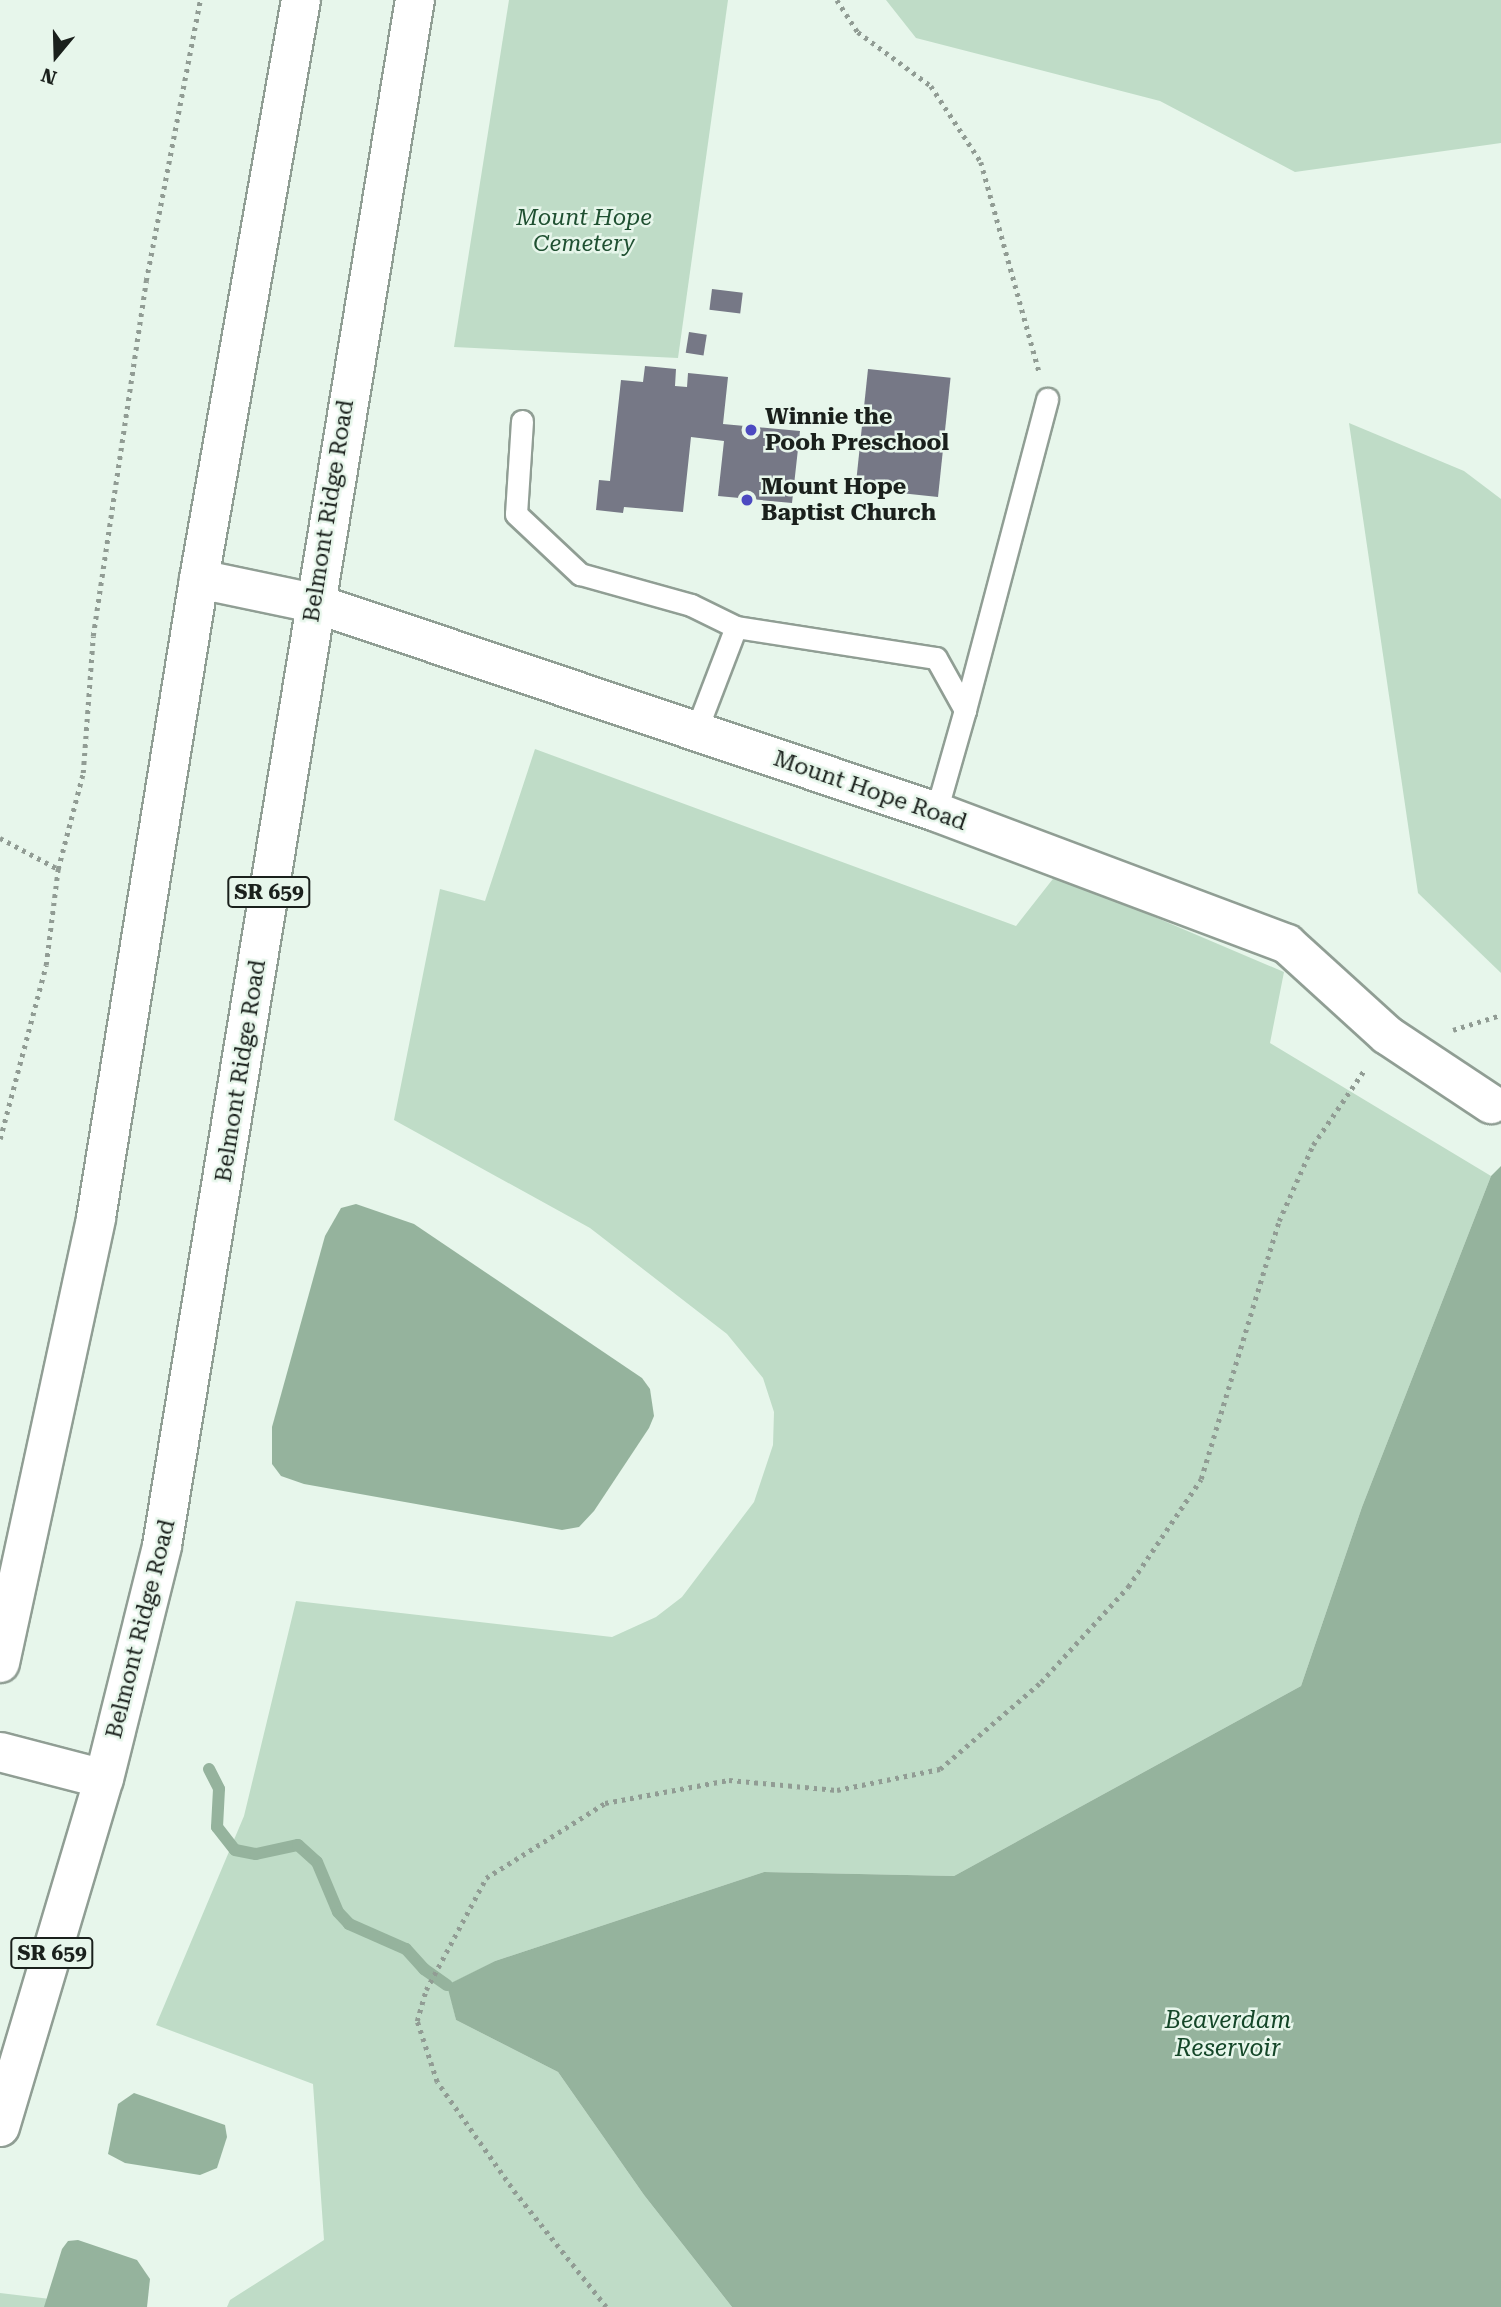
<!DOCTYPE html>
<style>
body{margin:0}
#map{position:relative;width:1501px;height:2307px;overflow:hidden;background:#e7f6eb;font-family:"Roboto Serif",serif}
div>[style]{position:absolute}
.green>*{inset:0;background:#bfdcc7}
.water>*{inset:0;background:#95b39d}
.stream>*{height:12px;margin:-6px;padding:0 6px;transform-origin:6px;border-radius:6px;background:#95b39d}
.building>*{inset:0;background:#767886;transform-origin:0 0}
.path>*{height:4.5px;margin-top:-2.25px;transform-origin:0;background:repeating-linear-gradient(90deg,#919c94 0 3.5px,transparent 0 8.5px)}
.roads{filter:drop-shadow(2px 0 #909e94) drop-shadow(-2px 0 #909e94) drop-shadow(0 2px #909e94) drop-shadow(0 -2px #909e94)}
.service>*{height:21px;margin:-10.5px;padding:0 10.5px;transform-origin:10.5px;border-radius:10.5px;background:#fff}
.minor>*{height:38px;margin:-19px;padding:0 19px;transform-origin:19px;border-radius:19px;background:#fff}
.tertiary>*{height:38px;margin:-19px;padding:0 19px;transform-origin:19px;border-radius:19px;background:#fff}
.primary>*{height:38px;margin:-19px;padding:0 19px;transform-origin:19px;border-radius:19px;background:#fff}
.dots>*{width:19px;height:19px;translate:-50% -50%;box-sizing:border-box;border:4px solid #e7f6eb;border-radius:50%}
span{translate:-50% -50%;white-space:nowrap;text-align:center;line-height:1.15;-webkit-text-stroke:5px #e7f6eb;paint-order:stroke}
.shield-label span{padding:2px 5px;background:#e7f6eb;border:2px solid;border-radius:5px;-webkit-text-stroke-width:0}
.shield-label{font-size:21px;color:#1a201c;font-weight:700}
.park-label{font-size:23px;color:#1f5031;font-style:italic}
.poi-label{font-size:23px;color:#1a201c;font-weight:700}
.left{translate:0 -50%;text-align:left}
.street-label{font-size:23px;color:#1a201c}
.water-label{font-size:24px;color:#144628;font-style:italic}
.north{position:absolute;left:21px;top:21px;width:70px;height:70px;-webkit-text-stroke:5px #e7f6eb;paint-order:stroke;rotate:199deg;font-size:19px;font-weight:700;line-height:28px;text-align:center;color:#1a201c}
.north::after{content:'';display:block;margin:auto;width:24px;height:32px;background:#1a201c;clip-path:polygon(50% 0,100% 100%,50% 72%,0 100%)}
</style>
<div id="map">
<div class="green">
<i style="clip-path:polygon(509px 0,728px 0,678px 358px,454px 347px)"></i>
<i style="clip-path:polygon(886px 0,1501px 0,1501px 143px,1295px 172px,1160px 101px,916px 38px)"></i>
<i style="clip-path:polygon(1349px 423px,1464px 471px,1501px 499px,1501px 973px,1418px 893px)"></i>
<i style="clip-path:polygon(535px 749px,1016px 926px,1056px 875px,1284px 972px,1270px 1043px,1491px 1176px,1362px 1507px,1301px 1686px,954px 1876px,764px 1872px,495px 1961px,448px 1985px,456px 2020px,558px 2072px,644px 2195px,732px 2307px,227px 2307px,230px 2300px,324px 2240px,313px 2084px,156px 2025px,244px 1816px,296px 1601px,612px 1637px,656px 1617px,682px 1597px,754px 1502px,773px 1445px,774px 1412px,763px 1378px,727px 1334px,590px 1228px,394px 1120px,440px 889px,485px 901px)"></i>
<i style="clip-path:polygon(0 2293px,117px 2307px,0 2307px)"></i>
</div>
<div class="water">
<i style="clip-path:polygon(1501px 1166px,1501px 2307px,732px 2307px,644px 2195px,558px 2072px,456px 2020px,447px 1985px,495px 1961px,764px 1872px,954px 1876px,1301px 1686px,1362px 1507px,1491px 1176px)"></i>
<i style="clip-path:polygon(356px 1204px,414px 1224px,642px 1378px,650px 1389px,654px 1416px,649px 1428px,594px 1511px,579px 1527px,562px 1530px,304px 1484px,281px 1476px,272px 1464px,272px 1427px,325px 1236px,341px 1208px)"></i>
<i style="clip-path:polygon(134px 2093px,225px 2125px,227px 2137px,217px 2168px,200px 2175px,125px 2163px,108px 2154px,118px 2104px)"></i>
<i style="clip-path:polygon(78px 2240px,137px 2260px,150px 2279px,147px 2307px,44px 2307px,62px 2249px,68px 2241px)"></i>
</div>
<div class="stream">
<i style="left:209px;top:1769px;width:22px;rotate:63deg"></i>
<i style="left:219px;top:1789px;width:38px;rotate:93deg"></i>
<i style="left:217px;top:1827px;width:29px;rotate:52deg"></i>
<i style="left:235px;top:1850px;width:21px;rotate:11deg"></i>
<i style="left:256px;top:1854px;width:43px;rotate:-12.1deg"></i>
<i style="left:298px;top:1845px;width:25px;rotate:42deg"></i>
<i style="left:317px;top:1862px;width:54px;rotate:67.2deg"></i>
<i style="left:338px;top:1912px;width:16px;rotate:47deg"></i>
<i style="left:349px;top:1924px;width:62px;rotate:23.7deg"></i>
<i style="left:406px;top:1949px;width:27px;rotate:48deg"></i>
<i style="left:424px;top:1969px;width:28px;rotate:35deg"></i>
</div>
<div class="building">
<i style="left:712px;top:289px;width:31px;height:21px;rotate:7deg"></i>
<i style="left:689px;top:332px;width:18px;height:21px;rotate:9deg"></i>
<i style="clip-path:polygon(645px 366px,676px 369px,675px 386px,687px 387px,688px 373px,728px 377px,723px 424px,800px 431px,792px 503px,718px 496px,724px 441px,691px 437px,683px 512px,624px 507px,623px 513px,596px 510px,599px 480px,610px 481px,621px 380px,643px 382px)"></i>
<i style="left:868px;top:369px;width:83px;height:120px;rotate:6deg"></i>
</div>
<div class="path">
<i style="left:837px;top:0;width:38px;rotate:57deg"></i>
<i style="left:858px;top:32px;width:91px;rotate:36.5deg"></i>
<i style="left:931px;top:86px;width:91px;rotate:56.7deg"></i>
<i style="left:981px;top:162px;width:217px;rotate:74.5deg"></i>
<i style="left:0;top:838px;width:66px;rotate:28.1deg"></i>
<i style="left:1453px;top:1030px;width:50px;rotate:-17.4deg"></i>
<i style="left:0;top:1139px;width:180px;rotate:-75.2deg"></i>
<i style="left:46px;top:965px;width:97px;rotate:-82.9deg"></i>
<i style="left:58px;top:869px;width:99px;rotate:-75.4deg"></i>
<i style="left:83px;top:773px;width:137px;rotate:-85.8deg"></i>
<i style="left:93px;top:636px;width:359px;rotate:-81.5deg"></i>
<i style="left:146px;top:281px;width:286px;rotate:-79.1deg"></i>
<i style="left:606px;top:2307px;width:144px;rotate:-128.5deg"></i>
<i style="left:516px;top:2194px;width:137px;rotate:-125.2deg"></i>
<i style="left:437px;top:2082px;width:64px;rotate:-108.2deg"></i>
<i style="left:417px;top:2021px;width:32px;rotate:-74deg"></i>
<i style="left:426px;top:1990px;width:127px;rotate:-61.8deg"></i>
<i style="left:486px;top:1878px;width:141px;rotate:-32.2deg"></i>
<i style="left:605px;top:1803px;width:126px;rotate:-10.5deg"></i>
<i style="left:729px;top:1780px;width:108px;rotate:5.3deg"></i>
<i style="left:837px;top:1790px;width:105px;rotate:-11.5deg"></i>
<i style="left:940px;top:1769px;width:133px;rotate:-40.7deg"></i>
<i style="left:1041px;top:1682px;width:129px;rotate:-47.5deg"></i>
<i style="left:1128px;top:1587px;width:130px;rotate:-55.9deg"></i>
<i style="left:1201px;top:1479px;width:270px;rotate:-73.2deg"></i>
<i style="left:1279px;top:1221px;width:83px;rotate:-65.9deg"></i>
<i style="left:1313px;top:1145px;width:92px;rotate:-55.6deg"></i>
</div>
<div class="roads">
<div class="service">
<i style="left:522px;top:421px;width:93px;rotate:93.7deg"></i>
<i style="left:516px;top:514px;width:88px;rotate:43.2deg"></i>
<i style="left:580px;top:574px;width:115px;rotate:15.6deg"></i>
<i style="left:691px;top:605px;width:50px;rotate:26.1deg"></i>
<i style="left:965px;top:710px;width:322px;rotate:-75.2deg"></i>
<i style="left:696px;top:731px;width:111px;rotate:-69deg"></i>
<i style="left:736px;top:627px;width:202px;rotate:8.8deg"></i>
<i style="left:936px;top:658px;width:60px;rotate:60.9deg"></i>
<i style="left:965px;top:710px;width:106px;rotate:105.9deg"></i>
</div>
<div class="minor">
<i style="left:199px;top:579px;width:117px;rotate:11.8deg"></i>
<i style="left:314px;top:603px;width:656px;rotate:18.57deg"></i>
<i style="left:936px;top:812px;width:375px;rotate:20.6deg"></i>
<i style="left:1287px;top:944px;width:135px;rotate:42.3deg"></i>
<i style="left:1387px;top:1035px;width:125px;rotate:33.6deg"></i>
</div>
<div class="tertiary">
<i style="left:0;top:1752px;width:107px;rotate:14.6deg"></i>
</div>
<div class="primary">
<i style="left:0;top:1663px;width:455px;rotate:-77.8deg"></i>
<i style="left:96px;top:1218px;width:647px;rotate:-80.84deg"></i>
<i style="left:199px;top:579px;width:588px;rotate:-80.01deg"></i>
<i style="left:0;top:2127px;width:363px;rotate:-73.4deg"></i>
<i style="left:104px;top:1779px;width:240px;rotate:-76deg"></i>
<i style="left:162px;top:1546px;width:1567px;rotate:-80.71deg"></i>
</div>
</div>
<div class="dots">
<i style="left:751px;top:430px;background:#4c4ac1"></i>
<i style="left:747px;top:500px;background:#4c4ac1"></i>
</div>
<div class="shield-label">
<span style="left:269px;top:892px">SR 659</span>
<span style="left:52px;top:1953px">SR 659</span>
</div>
<div class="park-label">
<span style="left:584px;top:231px">Mount Hope<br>Cemetery</span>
</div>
<div class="poi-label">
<span class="left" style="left:765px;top:430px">Winnie the<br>Pooh Preschool</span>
<span class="left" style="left:761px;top:500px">Mount Hope<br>Baptist Church</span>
</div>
<div class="street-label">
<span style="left:329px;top:511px;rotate:-81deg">Belmont Ridge Road</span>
<span style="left:870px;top:791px;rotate:19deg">Mount Hope Road</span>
<span style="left:241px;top:1071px;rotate:-81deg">Belmont Ridge Road</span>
<span style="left:141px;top:1629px;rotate:-76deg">Belmont Ridge Road</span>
</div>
<div class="water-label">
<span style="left:1228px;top:2035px">Beaverdam<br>Reservoir</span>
</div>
<div class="north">N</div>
</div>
